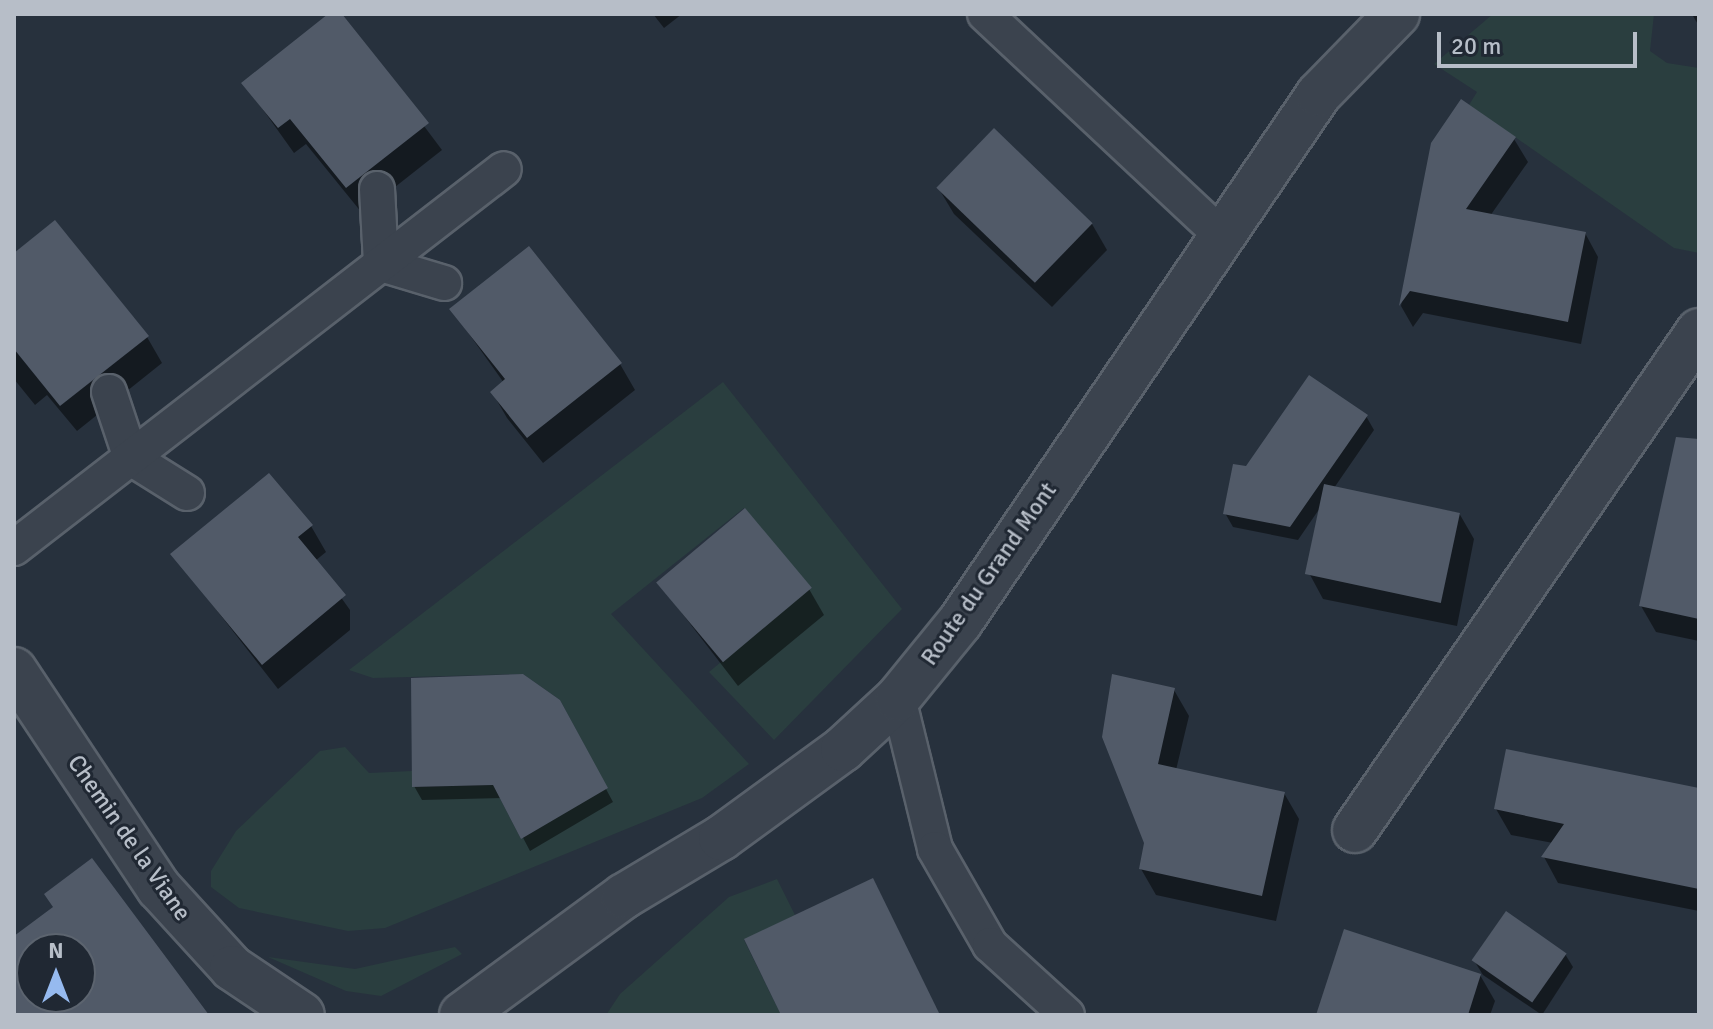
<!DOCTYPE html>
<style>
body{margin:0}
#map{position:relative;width:1713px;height:1029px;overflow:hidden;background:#27313d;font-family:Signika,sans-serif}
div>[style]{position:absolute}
.green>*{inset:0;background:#2a3e3f}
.shadow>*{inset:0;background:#0007}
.building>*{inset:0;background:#515a68;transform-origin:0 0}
.roads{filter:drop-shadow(2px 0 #59616b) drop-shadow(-2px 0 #59616b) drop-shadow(0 2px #59616b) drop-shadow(0 -2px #59616b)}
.service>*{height:34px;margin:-17px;padding:0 17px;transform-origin:17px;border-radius:17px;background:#3b434e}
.minor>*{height:44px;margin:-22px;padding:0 22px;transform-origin:22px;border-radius:22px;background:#3b434e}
span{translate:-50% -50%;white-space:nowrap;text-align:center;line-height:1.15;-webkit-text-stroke:6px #202833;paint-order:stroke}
.street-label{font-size:24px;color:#b7bec8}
.frame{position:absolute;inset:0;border:16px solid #b7bec8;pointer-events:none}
.north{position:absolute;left:16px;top:933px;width:80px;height:80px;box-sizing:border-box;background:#202833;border:2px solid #5c646f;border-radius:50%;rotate:0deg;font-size:22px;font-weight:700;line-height:32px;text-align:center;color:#b7bec8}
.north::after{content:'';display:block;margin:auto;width:28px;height:36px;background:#96baef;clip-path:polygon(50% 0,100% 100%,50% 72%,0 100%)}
.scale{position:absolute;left:1437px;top:32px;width:200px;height:36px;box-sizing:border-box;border:4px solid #b7bec8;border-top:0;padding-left:10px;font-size:24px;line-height:28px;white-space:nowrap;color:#b7bec8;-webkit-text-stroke:6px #202833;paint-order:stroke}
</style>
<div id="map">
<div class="green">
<i style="clip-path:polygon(1493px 14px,1654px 14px,1650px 51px,1667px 63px,1699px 68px,1699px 253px,1674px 248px,1469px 105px,1477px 92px,1434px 64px)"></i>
<i style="clip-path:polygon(723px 382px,902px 609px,774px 740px,709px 672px,810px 588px,744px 508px,611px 614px,749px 764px,702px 798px,385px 928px,348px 931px,239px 908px,211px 887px,211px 871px,236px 831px,320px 751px,345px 747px,369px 773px,412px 771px,413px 787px,493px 785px,521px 839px,607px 788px,560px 700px,523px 674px,373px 678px,349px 670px)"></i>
<i style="clip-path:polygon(777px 879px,795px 915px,744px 940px,781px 1015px,606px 1015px,620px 994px,729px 897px)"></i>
<i style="clip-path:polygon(455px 947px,462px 954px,381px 996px,346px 991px,268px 957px,355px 969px)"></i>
</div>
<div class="shadow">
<i style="clip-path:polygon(332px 14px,340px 14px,442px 150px,362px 213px,306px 144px,294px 153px,244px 83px)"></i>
<i style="clip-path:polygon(653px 14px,682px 14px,664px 28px)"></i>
<i style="clip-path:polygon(1699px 14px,1699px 26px,1693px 16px)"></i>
<i style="clip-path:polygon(1514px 139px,1528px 162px,1490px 216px,1585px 233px,1598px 257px,1581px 344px,1423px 313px,1413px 327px,1401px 306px,1433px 143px)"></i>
<i style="clip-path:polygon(939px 189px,1092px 224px,1107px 250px,1052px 307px,954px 214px)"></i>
<i style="clip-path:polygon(14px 256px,147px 337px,162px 363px,77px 431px,47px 395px,35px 405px,14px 379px)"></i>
<i style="clip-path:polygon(452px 310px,620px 364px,635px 390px,543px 463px,507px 418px,492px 392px,504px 383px)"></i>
<i style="clip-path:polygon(1366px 416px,1374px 430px,1334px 488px,1459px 513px,1474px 539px,1457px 626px,1323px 599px,1309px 573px,1322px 505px,1298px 540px,1233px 527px,1225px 513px,1247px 469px)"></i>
<i style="clip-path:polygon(1699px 502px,1699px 641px,1656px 632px,1641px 606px)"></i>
<i style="clip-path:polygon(311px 526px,326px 552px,315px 561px,350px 610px,350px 630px,278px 689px,173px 554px)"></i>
<i style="clip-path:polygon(658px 582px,809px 589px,824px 615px,738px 686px)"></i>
<i style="clip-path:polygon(1174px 690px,1189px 716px,1176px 770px,1284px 793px,1299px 819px,1276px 921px,1156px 895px,1141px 869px,1146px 842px,1104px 737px)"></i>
<i style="clip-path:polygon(559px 702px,613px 802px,530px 851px,502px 798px,422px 800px,414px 786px)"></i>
<i style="clip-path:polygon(1699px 790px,1699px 911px,1558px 883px,1544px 857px,1553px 843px,1511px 835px,1496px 809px)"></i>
<i style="clip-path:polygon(1565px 954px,1573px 967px,1542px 1015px,1483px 975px,1475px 962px)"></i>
<i style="clip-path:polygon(1480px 975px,1495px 1001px,1490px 1015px,1318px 1015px)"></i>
</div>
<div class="building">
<i style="clip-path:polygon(328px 14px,342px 14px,429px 123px,346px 188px,290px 119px,278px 128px,241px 83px)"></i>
<i style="clip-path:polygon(1461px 99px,1516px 137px,1466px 209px,1586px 232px,1568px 322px,1410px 291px,1399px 306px,1431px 143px)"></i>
<i style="left:994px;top:128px;width:137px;height:83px;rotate:44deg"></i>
<i style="clip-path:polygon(55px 220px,149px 336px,60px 406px,14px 349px,14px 253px)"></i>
<i style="clip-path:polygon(529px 246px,622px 363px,527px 438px,490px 392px,505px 379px,449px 309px)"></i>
<i style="clip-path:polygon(1309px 375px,1368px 415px,1290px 527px,1223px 514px,1233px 464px,1246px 466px)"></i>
<i style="clip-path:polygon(1676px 437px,1699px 439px,1699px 619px,1639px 606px)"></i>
<i style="clip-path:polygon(269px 473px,313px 525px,298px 537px,346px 595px,262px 665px,170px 554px)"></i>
<i style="left:1324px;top:484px;width:139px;height:92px;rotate:12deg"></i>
<i style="left:745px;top:508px;width:104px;height:116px;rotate:50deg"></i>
<i style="clip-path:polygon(523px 674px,560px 700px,608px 788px,521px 839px,493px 785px,412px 787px,411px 678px)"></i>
<i style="clip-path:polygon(1112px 674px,1175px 688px,1158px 764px,1285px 792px,1262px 896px,1139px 869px,1144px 843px,1102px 737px)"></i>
<i style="clip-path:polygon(1506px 749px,1699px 788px,1699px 889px,1541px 857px,1564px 824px,1494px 809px)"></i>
<i style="clip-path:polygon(evenodd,92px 858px,209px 1015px,14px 1015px,14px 936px,53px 907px,44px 894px,92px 858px,32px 949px,80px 949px,80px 997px,32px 997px,32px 949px)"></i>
<i style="clip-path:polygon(873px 878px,940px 1015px,781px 1015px,744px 939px)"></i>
<i style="left:1506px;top:911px;width:74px;height:60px;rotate:35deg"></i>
<i style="clip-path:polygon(1344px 929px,1481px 974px,1468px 1015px,1316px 1015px)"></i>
</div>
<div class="roads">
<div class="service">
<i style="left:985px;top:14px;width:323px;rotate:43.1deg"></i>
<i style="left:377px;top:189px;width:75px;rotate:86.9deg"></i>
<i style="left:381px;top:264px;width:66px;rotate:16.8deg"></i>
<i style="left:109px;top:392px;width:70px;rotate:71.6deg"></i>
<i style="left:131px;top:458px;width:66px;rotate:32deg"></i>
<i style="left:14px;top:548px;width:619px;rotate:-37.72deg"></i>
<i style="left:898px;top:698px;width:155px;rotate:76.2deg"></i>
<i style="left:935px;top:849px;width:111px;rotate:60.2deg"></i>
<i style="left:990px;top:945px;width:104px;rotate:42.3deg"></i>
</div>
<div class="minor">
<i style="left:14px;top:670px;width:262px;rotate:56.4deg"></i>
<i style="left:159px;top:888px;width:108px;rotate:47.6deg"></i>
<i style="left:232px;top:968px;width:84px;rotate:33.9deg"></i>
<i style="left:1355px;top:830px;width:606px;rotate:-55.42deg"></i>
<i style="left:462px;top:1015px;width:201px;rotate:-36.3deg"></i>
<i style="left:624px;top:896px;width:113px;rotate:-30.9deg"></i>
<i style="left:721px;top:838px;width:151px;rotate:-36.1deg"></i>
<i style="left:843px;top:749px;width:75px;rotate:-42.8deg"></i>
<i style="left:898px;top:698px;width:98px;rotate:-50.8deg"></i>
<i style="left:960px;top:622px;width:638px;rotate:-55.79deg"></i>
<i style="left:1319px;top:94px;width:112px;rotate:-45.7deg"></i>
</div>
</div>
<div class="street-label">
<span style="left:989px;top:574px;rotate:-55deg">Route du Grand Mont</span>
<span style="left:129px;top:838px;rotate:55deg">Chemin de la Viane</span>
</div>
<div class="frame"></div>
<div class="north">N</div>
<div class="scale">20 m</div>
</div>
